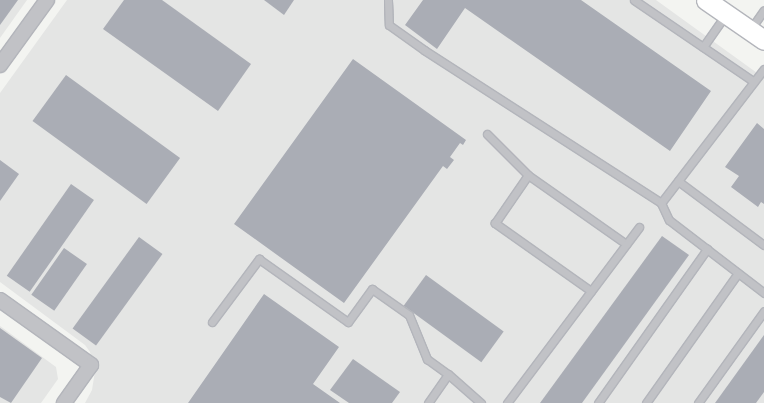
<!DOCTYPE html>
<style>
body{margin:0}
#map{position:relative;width:764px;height:403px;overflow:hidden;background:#f3f4f1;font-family:Signika,sans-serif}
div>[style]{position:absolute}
.built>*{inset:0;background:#e4e5e4}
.building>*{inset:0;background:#aaadb5;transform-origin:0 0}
.roads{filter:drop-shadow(1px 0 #b3b5bb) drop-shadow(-1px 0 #b3b5bb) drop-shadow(0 1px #b3b5bb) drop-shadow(0 -1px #b3b5bb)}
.lane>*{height:7px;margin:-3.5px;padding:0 3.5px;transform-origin:3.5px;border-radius:3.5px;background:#c1c2c6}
.street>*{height:14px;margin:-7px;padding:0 7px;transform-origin:7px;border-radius:7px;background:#c1c2c6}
.secondary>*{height:19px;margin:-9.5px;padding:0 9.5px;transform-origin:9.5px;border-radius:9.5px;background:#fff}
span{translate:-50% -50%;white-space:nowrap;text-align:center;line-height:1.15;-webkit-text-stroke:4px #fff;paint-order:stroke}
</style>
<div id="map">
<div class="built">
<i style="clip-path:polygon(0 0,27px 0,0 38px)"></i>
<i style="clip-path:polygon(67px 0,656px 0,764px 78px,764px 403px,85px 403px,92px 390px,95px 371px,90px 352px,85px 345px,0 282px,0 93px)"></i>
<i style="clip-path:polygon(0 326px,56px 367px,58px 379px,41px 403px,0 403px)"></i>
</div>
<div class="building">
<i style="clip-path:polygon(0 0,18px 0,0 25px)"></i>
<i style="clip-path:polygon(124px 0,162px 0,251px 64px,218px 111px,103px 29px)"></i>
<i style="clip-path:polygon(264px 0,294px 0,284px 15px)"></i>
<i style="clip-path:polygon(423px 0,581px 0,711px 91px,670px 151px,465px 8px,437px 49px,405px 25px)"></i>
<i style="clip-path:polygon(353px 59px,466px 140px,463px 145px,460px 143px,450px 157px,454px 160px,447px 169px,443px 166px,344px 303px,234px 224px)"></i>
<i style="left:66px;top:75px;width:141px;height:57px;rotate:36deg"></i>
<i style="clip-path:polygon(757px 123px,764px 129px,764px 204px,761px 202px,758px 207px,731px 187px,739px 176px,725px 167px)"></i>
<i style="clip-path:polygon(0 160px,19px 174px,0 201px)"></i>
<i style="left:71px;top:184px;width:28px;height:112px;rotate:35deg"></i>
<i style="clip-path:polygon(662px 236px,689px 255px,582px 403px,540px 403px)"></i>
<i style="left:139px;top:237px;width:29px;height:113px;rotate:36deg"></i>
<i style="left:64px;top:248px;width:28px;height:57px;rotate:35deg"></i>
<i style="left:426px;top:275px;width:96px;height:38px;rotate:36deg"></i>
<i style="clip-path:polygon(264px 294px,339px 347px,313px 384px,340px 403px,188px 403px)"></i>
<i style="clip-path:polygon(0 328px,42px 358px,11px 403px,0 397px)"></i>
<i style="clip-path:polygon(764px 335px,764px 392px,756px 403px,715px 403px)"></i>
<i style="clip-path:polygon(353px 359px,400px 392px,392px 403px,349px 403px,330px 390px)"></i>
</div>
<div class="roads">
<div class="lane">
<i style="left:388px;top:0;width:25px;rotate:88deg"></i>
<i style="left:389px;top:25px;width:43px;rotate:35.5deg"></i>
<i style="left:424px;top:50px;width:282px;rotate:32.8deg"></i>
<i style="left:661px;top:203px;width:169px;rotate:-52.5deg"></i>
<i style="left:634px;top:0;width:145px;rotate:34.3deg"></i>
<i style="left:750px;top:30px;width:24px;rotate:-55deg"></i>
<i style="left:703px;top:47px;width:40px;rotate:-55.1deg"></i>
<i style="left:487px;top:134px;width:58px;rotate:45deg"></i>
<i style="left:678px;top:181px;width:107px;rotate:36.7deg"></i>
<i style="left:661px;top:203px;width:19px;rotate:65deg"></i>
<i style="left:669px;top:220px;width:120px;rotate:37.5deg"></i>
<i style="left:591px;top:291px;width:118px;rotate:-144.7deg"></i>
<i style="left:495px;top:223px;width:58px;rotate:-55.5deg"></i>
<i style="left:528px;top:175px;width:120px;rotate:35.1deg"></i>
<i style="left:212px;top:322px;width:79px;rotate:-53.3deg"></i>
<i style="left:259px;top:259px;width:109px;rotate:35.3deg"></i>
<i style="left:348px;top:322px;width:41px;rotate:-54deg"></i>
<i style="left:372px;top:289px;width:45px;rotate:35.1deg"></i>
<i style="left:409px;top:315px;width:48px;rotate:67.8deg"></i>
<i style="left:427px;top:359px;width:26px;rotate:36deg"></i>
<i style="left:448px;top:374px;width:44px;rotate:41.3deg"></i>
<i style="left:428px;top:403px;width:35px;rotate:-55deg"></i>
<i style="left:507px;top:403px;width:220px;rotate:-53.1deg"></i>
<i style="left:598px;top:403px;width:189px;rotate:-54.7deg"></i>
<i style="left:646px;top:403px;width:159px;rotate:-54.7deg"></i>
<i style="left:698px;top:403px;width:113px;rotate:-54.3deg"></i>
</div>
<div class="street">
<i style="left:0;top:65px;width:80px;rotate:-54.1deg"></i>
<i style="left:0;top:300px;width:112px;rotate:35.5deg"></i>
<i style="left:91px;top:365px;width:47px;rotate:125.4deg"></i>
</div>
<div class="secondary">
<i style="left:706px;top:0;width:70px;rotate:34.6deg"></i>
</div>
</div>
</div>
